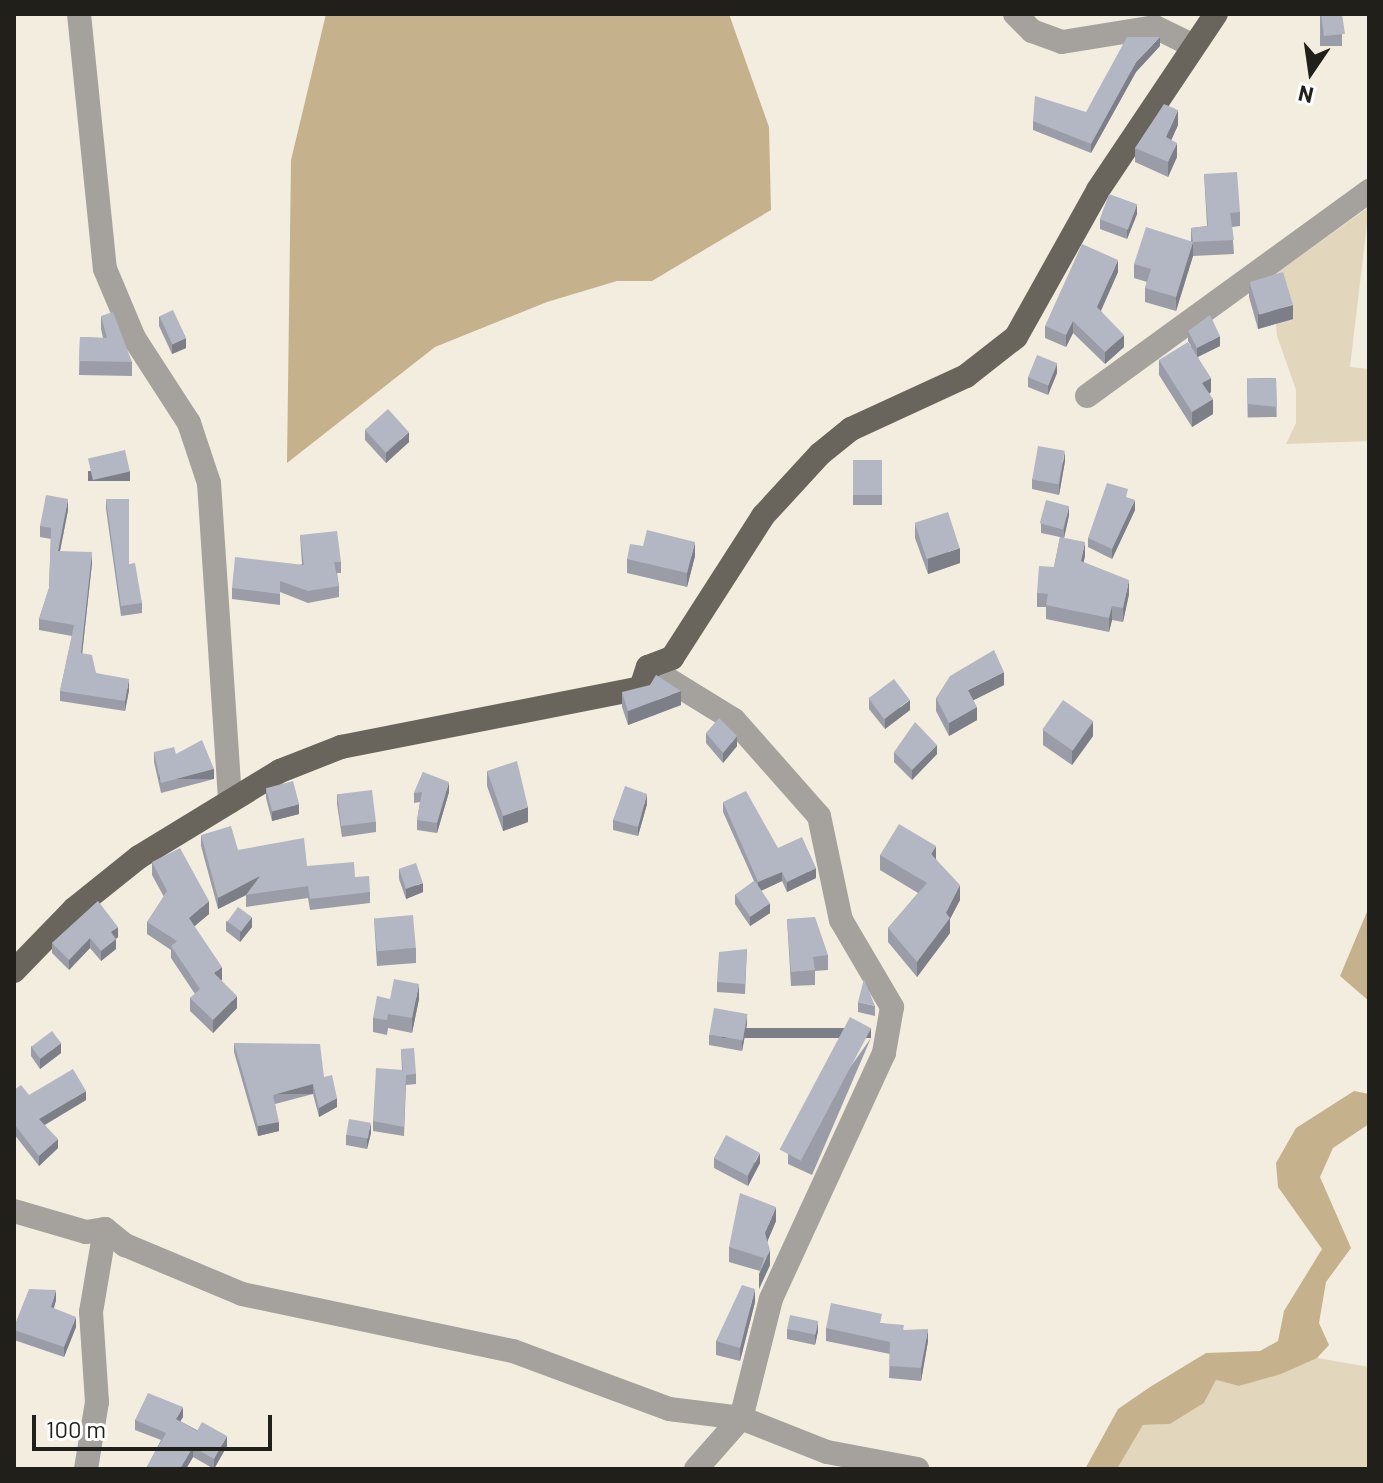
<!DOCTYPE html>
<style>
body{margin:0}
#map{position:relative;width:1383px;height:1483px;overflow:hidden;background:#f3ede0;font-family:Barlow,sans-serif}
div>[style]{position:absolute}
.green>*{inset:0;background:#e2d6bd}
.forest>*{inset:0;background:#c5b28d}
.minor>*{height:24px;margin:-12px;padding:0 12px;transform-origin:12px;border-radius:12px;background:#a5a29d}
.major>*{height:24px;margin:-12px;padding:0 12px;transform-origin:12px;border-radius:12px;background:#6a655c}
.wall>*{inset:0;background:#9a9da8;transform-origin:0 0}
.shaded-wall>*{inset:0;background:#7d7f88;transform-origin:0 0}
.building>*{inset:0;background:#b3b6c3;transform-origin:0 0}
span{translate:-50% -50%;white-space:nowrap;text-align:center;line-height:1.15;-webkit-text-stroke:6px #fff;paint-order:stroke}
.frame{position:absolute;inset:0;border:16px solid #211f1a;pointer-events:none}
.north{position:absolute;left:1271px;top:32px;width:80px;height:80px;-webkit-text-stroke:6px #fff;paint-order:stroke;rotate:193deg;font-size:22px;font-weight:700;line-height:32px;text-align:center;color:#211f1a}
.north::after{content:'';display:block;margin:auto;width:28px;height:36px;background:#211f1a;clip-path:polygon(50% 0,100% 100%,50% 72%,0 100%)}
.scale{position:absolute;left:32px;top:1415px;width:240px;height:36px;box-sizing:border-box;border:4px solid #211f1a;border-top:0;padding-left:10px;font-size:24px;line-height:28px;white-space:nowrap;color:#211f1a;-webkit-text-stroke:6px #fff;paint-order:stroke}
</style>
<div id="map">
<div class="green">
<i style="clip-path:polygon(1369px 207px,1350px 367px,1369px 369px,1369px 441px,1286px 444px,1296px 423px,1296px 390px,1277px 336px,1272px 276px)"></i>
<i style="clip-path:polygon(1317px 1358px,1369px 1367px,1369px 1469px,1117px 1469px,1143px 1425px,1170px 1424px,1204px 1403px,1216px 1380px,1239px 1386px)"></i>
</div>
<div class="forest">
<i style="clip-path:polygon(326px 14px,729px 14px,769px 127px,771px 210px,652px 281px,617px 281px,547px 302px,435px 347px,287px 463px,291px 160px)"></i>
<i style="clip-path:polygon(1369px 907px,1369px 1001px,1340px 976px)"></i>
<i style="clip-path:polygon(1354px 1091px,1369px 1094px,1369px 1124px,1333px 1148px,1320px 1177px,1351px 1248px,1326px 1282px,1319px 1323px,1329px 1345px,1317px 1358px,1281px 1374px,1239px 1386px,1216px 1380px,1204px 1403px,1170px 1424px,1143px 1425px,1117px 1469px,1085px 1469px,1118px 1409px,1150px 1387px,1206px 1353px,1260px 1351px,1278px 1341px,1284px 1311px,1322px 1249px,1278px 1187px,1276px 1163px,1296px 1128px)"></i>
</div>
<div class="minor">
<i style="left:79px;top:14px;width:256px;rotate:84.2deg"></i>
<i style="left:105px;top:269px;width:75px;rotate:67.2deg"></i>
<i style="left:134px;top:338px;width:101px;rotate:57.1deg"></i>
<i style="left:189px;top:423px;width:63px;rotate:71.6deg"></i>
<i style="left:209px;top:483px;width:319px;rotate:86.2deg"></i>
<i style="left:1015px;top:14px;width:24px;rotate:45deg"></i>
<i style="left:1032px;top:31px;width:32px;rotate:20deg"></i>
<i style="left:1062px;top:42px;width:94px;rotate:-9.2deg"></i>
<i style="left:1155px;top:27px;width:43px;rotate:26deg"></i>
<i style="left:1087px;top:396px;width:349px;rotate:-36deg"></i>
<i style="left:648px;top:667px;width:101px;rotate:31.6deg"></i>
<i style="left:734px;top:720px;width:128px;rotate:48.5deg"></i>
<i style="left:819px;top:816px;width:106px;rotate:78.1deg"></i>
<i style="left:841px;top:920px;width:101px;rotate:59.6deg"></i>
<i style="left:892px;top:1007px;width:47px;rotate:99.9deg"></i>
<i style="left:884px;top:1053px;width:271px;rotate:114.7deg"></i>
<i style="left:771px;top:1299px;width:123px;rotate:104.1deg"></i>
<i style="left:741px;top:1418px;width:68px;rotate:131.4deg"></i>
<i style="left:14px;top:1211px;width:75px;rotate:16.3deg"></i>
<i style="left:86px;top:1232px;width:19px;rotate:-9deg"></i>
<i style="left:105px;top:1229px;width:26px;rotate:39deg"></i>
<i style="left:125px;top:1245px;width:127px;rotate:22.7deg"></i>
<i style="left:242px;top:1294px;width:277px;rotate:11.9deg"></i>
<i style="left:513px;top:1351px;width:166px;rotate:20.4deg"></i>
<i style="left:669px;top:1409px;width:73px;rotate:7.1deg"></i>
<i style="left:741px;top:1418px;width:92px;rotate:21.6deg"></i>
<i style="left:827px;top:1452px;width:92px;rotate:10.7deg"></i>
<i style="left:86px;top:1469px;width:68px;rotate:-80.7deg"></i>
<i style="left:97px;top:1402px;width:90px;rotate:-93.8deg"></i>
<i style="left:91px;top:1312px;width:84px;rotate:-80.4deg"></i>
</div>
<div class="major">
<i style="left:14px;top:971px;width:86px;rotate:-45.9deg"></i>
<i style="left:74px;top:909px;width:83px;rotate:-38.7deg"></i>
<i style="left:139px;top:857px;width:165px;rotate:-31.4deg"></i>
<i style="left:280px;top:771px;width:66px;rotate:-21.5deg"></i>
<i style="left:341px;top:747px;width:306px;rotate:-11.1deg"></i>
<i style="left:641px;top:688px;width:22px;rotate:-72deg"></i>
<i style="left:648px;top:667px;width:26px;rotate:-21deg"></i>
<i style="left:672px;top:658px;width:169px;rotate:-57.3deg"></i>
<i style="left:763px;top:516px;width:84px;rotate:-47.4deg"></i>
<i style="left:820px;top:454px;width:40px;rotate:-39deg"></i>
<i style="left:851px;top:429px;width:127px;rotate:-24.7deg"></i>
<i style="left:966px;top:376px;width:63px;rotate:-38deg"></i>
<i style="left:1016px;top:337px;width:168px;rotate:-60.8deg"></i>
<i style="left:1098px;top:190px;width:212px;rotate:-56.2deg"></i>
</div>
<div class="wall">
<i style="left:1320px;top:14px;width:22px;height:32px"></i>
<i style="clip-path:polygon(1160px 46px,1136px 72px,1091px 153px,1033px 130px,1033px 121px,1086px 112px)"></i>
<i style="clip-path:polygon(1178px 125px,1171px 140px,1177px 157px,1168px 177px,1135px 162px,1135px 148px)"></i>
<i style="clip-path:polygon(1204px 174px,1240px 212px,1240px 226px,1232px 227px,1234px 254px,1193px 256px,1176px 311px,1145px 302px,1145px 288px,1147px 282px,1134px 278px,1134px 264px,1191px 241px,1191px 228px,1207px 226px)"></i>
<i style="clip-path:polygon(1137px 214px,1127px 239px,1100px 229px,1100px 219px)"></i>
<i style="clip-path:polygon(1118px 272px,1101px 311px,1124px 347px,1105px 364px,1073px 333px,1066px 347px,1045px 338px,1045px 326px)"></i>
<i style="clip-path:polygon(1249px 282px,1293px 319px,1258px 329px,1249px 297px)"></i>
<i style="clip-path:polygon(101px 316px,132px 362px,132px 376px,79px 375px,80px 337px,103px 338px,101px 329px)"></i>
<i style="clip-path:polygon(159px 316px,186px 348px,172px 354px,159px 326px)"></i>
<i style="clip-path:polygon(1188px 331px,1220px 346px,1198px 357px,1211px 392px,1209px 394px,1213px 414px,1192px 427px,1159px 375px,1159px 360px,1191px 346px,1188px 341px)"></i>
<i style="clip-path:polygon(1057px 373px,1048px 395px,1028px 387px,1028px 377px)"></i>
<i style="left:1276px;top:378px;width:39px;height:29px;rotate:89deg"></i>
<i style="clip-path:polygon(365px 430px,409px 442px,386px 463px,365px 440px)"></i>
<i style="left:853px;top:460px;width:29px;height:45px"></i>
<i style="clip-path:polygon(1065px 461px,1059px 495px,1032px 489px,1032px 479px)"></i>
<i style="clip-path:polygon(1128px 498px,1135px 510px,1112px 559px,1088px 547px,1088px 538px)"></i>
<i style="clip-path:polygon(106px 499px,142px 603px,142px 613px,121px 616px,106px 509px)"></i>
<i style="clip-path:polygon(68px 510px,60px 551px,92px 563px,82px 654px,96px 673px,129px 690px,125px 711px,60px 701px,60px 691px,72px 636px,39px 630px,39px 619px,49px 588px,51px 539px,40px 537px,40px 526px)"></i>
<i style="clip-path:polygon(1069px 515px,1064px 538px,1085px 556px,1083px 562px,1129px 594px,1123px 622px,1112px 620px,1109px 632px,1046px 619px,1046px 607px,1037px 607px,1037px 593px,1054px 567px,1060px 537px,1041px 533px,1041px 523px)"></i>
<i style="clip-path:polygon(915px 523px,960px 563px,928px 574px,915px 538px)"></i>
<i style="clip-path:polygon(300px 535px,341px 562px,341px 573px,337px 573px,339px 586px,339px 597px,308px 603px,280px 592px,280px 605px,232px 599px,232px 588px,302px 564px)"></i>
<i style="clip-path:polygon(695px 556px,687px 587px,627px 573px,627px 559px)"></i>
<i style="clip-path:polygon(1004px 685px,973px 700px,977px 720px,949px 736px,936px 711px,936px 698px)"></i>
<i style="clip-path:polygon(622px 692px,681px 705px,628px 725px,622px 707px)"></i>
<i style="clip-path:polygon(869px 699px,910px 710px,885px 729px,869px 709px)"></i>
<i style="clip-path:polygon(1043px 730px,1093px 736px,1072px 765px,1043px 745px)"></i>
<i style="clip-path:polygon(706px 733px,737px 746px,723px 763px,706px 743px)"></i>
<i style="clip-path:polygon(154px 752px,176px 754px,214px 779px,161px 793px,154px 762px)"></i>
<i style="clip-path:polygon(894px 752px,937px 754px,912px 780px,894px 762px)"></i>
<i style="clip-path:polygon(487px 771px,528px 822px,503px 831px,487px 786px)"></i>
<i style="clip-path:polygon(423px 772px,449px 792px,437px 833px,417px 830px,417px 820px,420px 802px,414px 803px,414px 793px)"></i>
<i style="clip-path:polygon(266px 788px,299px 814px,272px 821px,266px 798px)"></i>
<i style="clip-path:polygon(337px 794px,376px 822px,376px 832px,342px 837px,337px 804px)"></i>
<i style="clip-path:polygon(723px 802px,778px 848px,816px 878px,787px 892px,782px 881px,761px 891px,770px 913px,750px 926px,735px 904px,735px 895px,754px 881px,723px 812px)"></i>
<i style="clip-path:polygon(647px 804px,638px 836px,613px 830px,613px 820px)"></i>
<i style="clip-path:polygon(201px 835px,238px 850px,355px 877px,370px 892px,370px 903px,310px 910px,308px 898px,246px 907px,246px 895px,218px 909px,201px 846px)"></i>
<i style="clip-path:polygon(880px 855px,936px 859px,960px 900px,950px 919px,950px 933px,917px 977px,888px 942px,888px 928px,918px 893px,880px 870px)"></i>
<i style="clip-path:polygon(152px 862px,209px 914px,194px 926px,221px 980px,237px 1008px,213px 1033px,190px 1011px,190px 998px,195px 994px,171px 958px,171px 950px,147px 934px,147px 922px,164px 897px,152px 875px)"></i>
<i style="clip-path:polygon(399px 869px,423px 892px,406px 899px,399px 879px)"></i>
<i style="clip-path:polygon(98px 901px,118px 937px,116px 939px,116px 949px,101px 961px,90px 948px,69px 970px,52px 953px,52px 943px)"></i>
<i style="clip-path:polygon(374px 918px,416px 948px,416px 963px,377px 966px)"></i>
<i style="clip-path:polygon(787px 919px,828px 955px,828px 970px,815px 971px,815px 985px,791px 986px)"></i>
<i style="clip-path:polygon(226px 921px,252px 927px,240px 942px,226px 931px)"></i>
<i style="clip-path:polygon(747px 949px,745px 994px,717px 992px,717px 982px)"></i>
<i style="clip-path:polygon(390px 999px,419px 999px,412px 1033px,388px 1028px,387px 1035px,373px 1032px,373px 1018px)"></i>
<i style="clip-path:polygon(858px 1002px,875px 1006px,875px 1016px,858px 1012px)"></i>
<i style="clip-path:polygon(747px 1024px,742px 1051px,709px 1045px,709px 1035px)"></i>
<i style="clip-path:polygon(871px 1038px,812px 1175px,788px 1164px,788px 1154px)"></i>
<i style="clip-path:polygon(234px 1043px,324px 1077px,337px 1107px,319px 1117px,313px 1094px,275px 1104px,279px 1131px,258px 1136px,234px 1052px)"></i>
<i style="clip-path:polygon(31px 1046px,61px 1053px,40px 1069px,31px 1056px)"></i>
<i style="clip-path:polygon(401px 1049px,416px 1074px,416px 1084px,406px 1085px,404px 1136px,373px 1131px,373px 1121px,402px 1070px)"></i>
<i style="clip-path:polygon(14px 1090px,29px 1095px,86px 1100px,45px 1125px,58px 1148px,39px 1166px,14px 1134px)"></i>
<i style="clip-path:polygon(371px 1133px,367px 1149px,346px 1145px,346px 1135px)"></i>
<i style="clip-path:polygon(714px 1158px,760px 1163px,748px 1186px,714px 1168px)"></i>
<i style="clip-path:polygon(776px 1221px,767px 1242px,770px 1265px,759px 1289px,760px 1271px,729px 1262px,729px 1247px)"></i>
<i style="clip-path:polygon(56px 1300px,54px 1308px,76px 1327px,64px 1357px,14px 1340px,14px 1327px)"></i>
<i style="clip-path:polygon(755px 1302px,740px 1361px,716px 1355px,716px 1341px)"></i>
<i style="clip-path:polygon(882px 1323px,904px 1330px,928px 1341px,921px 1381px,889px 1378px,890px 1354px,826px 1341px,826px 1328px)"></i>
<i style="clip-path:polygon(787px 1329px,818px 1331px,815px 1345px,787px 1339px)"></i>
<i style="clip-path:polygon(183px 1417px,180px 1421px,227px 1446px,214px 1469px,193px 1457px,186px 1469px,146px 1469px,161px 1440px,135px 1430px,135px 1420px)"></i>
</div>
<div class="shaded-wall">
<i style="clip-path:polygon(1160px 37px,1160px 46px,1136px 72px,1091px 153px,1091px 144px,1136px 62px)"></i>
<i style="clip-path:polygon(1178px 110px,1178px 125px,1166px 152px,1166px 137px)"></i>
<i style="clip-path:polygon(1177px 143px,1177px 157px,1168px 177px,1168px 162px)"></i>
<i style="clip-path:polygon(1137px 204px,1137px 214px,1127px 239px,1127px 230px)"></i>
<i style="clip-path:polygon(1193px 242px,1193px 256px,1176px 311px,1176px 297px)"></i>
<i style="clip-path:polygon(1118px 260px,1118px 272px,1097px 319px,1097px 307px)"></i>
<i style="clip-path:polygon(1293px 305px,1293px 319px,1258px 329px,1258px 314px)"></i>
<i style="clip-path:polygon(1073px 321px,1073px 333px,1066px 347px,1066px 335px)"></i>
<i style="clip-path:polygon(1124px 335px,1124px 347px,1105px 364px,1105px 352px)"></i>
<i style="clip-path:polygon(1220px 336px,1220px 346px,1197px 357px,1197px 348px)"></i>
<i style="clip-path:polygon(186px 338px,186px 348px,172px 354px,172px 344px)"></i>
<i style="clip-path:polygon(1057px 363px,1057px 373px,1048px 395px,1048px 385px)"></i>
<i style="clip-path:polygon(1211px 378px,1211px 392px,1202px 398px,1202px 383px)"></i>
<i style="clip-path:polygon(1213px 399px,1213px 414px,1192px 427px,1192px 412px)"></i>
<i style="clip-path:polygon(409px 432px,409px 442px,386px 463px,386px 453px)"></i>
<i style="clip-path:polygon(1065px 451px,1065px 461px,1059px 495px,1059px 485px)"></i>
<i style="left:130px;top:471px;width:10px;height:42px;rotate:90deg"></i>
<i style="clip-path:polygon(68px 499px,68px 510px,58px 561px,58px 551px)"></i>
<i style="clip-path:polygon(1135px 500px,1135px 510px,1112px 559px,1112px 549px)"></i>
<i style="clip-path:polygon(1069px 506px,1069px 515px,1064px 538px,1064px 528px)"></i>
<i style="clip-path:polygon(695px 542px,695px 556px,687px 587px,687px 573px)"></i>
<i style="clip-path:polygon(1085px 542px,1085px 556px,1081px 575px,1081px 561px)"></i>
<i style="clip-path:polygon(960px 548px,960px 563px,928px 574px,928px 559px)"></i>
<i style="clip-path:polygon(92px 552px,92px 563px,81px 664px,81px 653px)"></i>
<i style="clip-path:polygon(1129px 580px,1129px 594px,1123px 622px,1123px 608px)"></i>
<i style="clip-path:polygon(1112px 606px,1112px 620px,1109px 632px,1109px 618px)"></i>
<i style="clip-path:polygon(1004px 672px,1004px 685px,968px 703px,968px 690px)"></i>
<i style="clip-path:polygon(129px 679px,129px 690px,125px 711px,125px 701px)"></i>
<i style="clip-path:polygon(681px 691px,681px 705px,628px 725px,628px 711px)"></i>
<i style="clip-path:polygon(910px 700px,910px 710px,885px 729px,885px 719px)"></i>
<i style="clip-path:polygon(977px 707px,977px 720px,949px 736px,949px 723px)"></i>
<i style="clip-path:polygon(1093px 721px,1093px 736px,1072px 765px,1072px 750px)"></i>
<i style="clip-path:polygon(737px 736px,737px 746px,723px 763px,723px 753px)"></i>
<i style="clip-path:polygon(937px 745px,937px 754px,912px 780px,912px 770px)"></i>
<i style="left:214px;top:769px;width:10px;height:55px;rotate:90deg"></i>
<i style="clip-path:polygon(449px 782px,449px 792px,437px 833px,437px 823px)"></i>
<i style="clip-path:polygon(647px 794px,647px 804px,638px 836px,638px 827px)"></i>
<i style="clip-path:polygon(299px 804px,299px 814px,272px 821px,272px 811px)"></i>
<i style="clip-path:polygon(528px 807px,528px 822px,503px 831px,503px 816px)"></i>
<i style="clip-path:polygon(936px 846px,936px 861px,931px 854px)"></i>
<i style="clip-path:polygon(816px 868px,816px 878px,787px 892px,787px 882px)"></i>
<i style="clip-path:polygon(782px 872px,782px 881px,758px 892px,758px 882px)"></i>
<i style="clip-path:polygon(260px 876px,260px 888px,218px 909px,218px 898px)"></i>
<i style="clip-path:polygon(423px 883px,423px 892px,406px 899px,406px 889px)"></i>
<i style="clip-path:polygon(960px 885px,960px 900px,950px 919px,950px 933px,917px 977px,917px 962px)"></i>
<i style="clip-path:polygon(209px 901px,209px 914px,189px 931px,189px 918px)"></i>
<i style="clip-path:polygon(770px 903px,770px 913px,750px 926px,750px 917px)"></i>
<i style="clip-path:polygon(252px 917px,252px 927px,240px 942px,240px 932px)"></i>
<i style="clip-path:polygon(118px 927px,118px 937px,111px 942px,111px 932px)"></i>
<i style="clip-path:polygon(90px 938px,90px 948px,69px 970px,69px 960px)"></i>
<i style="clip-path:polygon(116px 939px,116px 949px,101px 961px,101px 951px)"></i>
<i style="clip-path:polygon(222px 967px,222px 980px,214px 985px,214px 973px)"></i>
<i style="clip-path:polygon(419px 984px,419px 999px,412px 1033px,412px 1018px)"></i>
<i style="clip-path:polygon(237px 996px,237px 1008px,213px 1033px,213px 1020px)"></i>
<i style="clip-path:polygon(747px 1014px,747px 1024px,742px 1051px,742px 1041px)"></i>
<i style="left:871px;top:1028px;width:10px;height:149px;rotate:90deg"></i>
<i style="clip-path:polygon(61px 1043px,61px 1053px,40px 1069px,40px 1059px)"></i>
<i style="left:313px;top:1084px;width:10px;height:41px;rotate:90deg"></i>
<i style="clip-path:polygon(86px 1091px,86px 1100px,39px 1128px,39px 1119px)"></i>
<i style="clip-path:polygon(337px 1098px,337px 1107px,319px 1117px,319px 1108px)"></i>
<i style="clip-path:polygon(279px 1122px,279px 1131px,258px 1136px,258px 1126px)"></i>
<i style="clip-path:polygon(371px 1123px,371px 1133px,367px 1149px,367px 1139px)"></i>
<i style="clip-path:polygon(58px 1139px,58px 1148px,39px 1166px,39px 1156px)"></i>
<i style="clip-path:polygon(760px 1153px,760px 1163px,748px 1186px,748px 1176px)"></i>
<i style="clip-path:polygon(776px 1207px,776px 1221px,765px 1247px,765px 1233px)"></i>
<i style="clip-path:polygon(770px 1250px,770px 1265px,759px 1289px,759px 1274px)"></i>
<i style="clip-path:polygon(755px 1289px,755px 1302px,740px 1361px,740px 1348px)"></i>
<i style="clip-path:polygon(56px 1290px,56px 1300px,51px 1317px,51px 1307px)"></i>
<i style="clip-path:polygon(76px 1317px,76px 1327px,64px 1357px,64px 1347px)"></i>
<i style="clip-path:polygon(818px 1321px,818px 1331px,815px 1345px,815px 1335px)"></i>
<i style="clip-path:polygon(928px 1329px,928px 1341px,921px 1381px,921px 1368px)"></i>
<i style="clip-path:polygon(183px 1407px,183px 1417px,176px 1428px,176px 1419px)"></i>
<i style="clip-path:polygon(227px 1436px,227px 1446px,214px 1469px,214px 1459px)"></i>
<i style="clip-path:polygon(193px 1447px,193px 1457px,186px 1469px,180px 1469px)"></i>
</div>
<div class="building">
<i style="clip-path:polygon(1321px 14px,1342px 14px,1345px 34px,1324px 36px)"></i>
<i style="clip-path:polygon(1127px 37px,1160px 37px,1136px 62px,1091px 144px,1033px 121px,1035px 96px,1086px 112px)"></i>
<i style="clip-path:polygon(1164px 104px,1178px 110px,1166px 137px,1177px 143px,1168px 162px,1135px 148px)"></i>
<i style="clip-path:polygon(1237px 172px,1240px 212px,1230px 213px,1234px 240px,1193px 242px,1176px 297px,1145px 288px,1151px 269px,1134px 264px,1146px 227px,1193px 242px,1191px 228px,1208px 226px,1204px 174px)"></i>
<i style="left:1109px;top:194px;width:30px;height:27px;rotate:20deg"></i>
<i style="clip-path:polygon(1082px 244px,1118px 260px,1097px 307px,1124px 335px,1105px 352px,1073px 321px,1066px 335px,1045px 326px)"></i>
<i style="left:1283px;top:272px;width:34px;height:35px;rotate:73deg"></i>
<i style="left:173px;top:310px;width:31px;height:15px;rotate:65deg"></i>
<i style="clip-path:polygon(113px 312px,132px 362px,79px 361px,80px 337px,107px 338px,101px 316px)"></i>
<i style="clip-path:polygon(1210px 315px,1220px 336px,1197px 348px,1188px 331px)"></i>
<i style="clip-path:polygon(1188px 342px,1211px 378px,1202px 383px,1213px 399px,1192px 412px,1159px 360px)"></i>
<i style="left:1037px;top:355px;width:22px;height:24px;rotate:22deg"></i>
<i style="clip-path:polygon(1276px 378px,1277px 407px,1248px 404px,1247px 379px)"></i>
<i style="left:388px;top:409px;width:31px;height:31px;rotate:48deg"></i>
<i style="left:1038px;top:446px;width:27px;height:34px;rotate:10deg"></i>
<i style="left:125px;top:450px;width:22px;height:38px;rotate:77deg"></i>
<i style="left:853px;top:460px;width:29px;height:35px"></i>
<i style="clip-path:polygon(1107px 483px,1128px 489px,1126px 497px,1135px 500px,1112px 549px,1088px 538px)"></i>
<i style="clip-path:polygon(46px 495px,68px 499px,58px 551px,92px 552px,81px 653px,92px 655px,96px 673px,129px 679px,125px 701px,60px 691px,74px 625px,39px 619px,49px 588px,51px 528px,40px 526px)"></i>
<i style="clip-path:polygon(106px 499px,129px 499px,129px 564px,135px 563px,142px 603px,121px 606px)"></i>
<i style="left:1046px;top:500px;width:24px;height:24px;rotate:15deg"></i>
<i style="left:948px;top:512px;width:38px;height:35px;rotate:72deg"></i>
<i style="clip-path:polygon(647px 530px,695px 542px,687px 573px,627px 559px,630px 544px,643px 546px)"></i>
<i style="clip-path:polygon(337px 531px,341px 562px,334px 562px,339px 586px,308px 591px,280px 581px,280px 594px,232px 588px,235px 557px,304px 565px,300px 535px)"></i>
<i style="clip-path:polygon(1060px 537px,1085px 542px,1081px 561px,1129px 580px,1123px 608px,1112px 606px,1109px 618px,1046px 605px,1048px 594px,1037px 593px,1039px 566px,1054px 567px)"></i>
<i style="clip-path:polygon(994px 650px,1004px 672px,968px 690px,977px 707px,949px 723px,936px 698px,950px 676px)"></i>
<i style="clip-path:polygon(656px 675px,681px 691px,628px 711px,622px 692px,650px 685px)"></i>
<i style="left:894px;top:679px;width:26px;height:32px;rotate:53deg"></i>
<i style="left:1063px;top:700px;width:37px;height:36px;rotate:35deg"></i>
<i style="clip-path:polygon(719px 718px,737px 736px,723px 753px,706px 733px)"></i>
<i style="clip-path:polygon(915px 722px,937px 745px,912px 770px,894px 752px)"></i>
<i style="clip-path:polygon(202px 740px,214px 769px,161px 783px,154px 752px,174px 747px,176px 754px)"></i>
<i style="clip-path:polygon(517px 761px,528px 807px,503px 816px,487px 771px)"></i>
<i style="clip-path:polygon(423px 772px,449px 782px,437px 823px,417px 820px,422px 792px,414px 793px)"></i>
<i style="left:293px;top:781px;width:24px;height:28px;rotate:75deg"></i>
<i style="clip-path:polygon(625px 786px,647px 794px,638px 827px,613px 820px)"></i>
<i style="left:372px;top:790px;width:32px;height:35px;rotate:83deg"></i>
<i style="clip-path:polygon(746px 791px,778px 848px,802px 837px,816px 868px,787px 882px,782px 872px,758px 882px,723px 802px)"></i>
<i style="clip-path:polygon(899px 824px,936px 846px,931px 854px,960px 885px,946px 913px,950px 918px,917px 962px,888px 928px,927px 883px,880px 855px)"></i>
<i style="clip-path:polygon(231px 826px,238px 850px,304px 838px,307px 866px,354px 862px,355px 877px,369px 876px,370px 892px,310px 899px,308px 886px,246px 895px,260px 876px,218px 898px,201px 835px)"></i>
<i style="clip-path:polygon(180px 848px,209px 901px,189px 918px,222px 967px,214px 973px,237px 996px,213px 1020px,190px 998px,200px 989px,171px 946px,177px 941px,147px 922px,167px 891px,152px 862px)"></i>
<i style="left:416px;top:863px;width:21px;height:18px;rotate:71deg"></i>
<i style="left:755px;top:881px;width:27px;height:24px;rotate:56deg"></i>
<i style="clip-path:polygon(98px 901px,118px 927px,111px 932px,116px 939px,101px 951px,90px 938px,69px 960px,52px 943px)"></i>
<i style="left:238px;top:907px;width:17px;height:18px;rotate:36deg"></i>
<i style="left:413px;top:915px;width:33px;height:39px;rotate:85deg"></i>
<i style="clip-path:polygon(815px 917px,828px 955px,813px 957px,815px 970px,791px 972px,787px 919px)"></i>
<i style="clip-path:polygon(747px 949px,745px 984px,717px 982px,719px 952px)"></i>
<i style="clip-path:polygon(394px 979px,419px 984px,412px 1018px,388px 1014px,387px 1020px,373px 1018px,377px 996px,390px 999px)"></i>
<i style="clip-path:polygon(864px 979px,875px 1006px,858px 1002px)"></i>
<i style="left:714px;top:1008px;width:34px;height:27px;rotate:10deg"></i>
<i style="left:850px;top:1017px;width:24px;height:150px;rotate:28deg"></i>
<i style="left:52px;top:1031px;width:15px;height:26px;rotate:53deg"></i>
<i style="clip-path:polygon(234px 1043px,320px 1044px,324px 1077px,332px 1075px,337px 1098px,319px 1108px,313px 1084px,273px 1095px,279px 1122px,258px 1126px)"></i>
<i style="clip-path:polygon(414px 1048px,416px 1074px,406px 1075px,404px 1127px,373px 1121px,376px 1068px,403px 1070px,401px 1049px)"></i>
<i style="clip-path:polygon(73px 1069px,86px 1091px,39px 1119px,58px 1139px,39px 1156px,14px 1124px,14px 1090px,21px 1085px,29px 1095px)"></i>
<i style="left:349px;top:1119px;width:22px;height:16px;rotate:10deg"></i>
<i style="left:726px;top:1135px;width:38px;height:26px;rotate:28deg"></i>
<i style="clip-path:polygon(740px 1193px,776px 1207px,765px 1233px,770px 1250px,759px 1274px,764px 1258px,729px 1247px)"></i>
<i style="clip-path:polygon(742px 1285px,755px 1289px,740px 1348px,716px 1341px)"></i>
<i style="clip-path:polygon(29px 1289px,56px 1290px,51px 1307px,76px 1317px,64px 1347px,14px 1330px,14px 1327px)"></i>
<i style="clip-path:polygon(831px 1303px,882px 1314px,880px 1323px,904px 1325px,903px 1330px,928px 1329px,921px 1368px,889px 1366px,890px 1342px,826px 1328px)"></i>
<i style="left:790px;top:1315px;width:29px;height:14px;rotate:12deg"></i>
<i style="clip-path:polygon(148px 1393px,183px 1407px,176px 1419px,197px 1431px,202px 1422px,227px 1436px,214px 1459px,193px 1447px,180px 1469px,146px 1468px,166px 1433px,135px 1420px)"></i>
</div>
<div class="frame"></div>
<div class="north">N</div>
<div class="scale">100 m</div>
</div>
